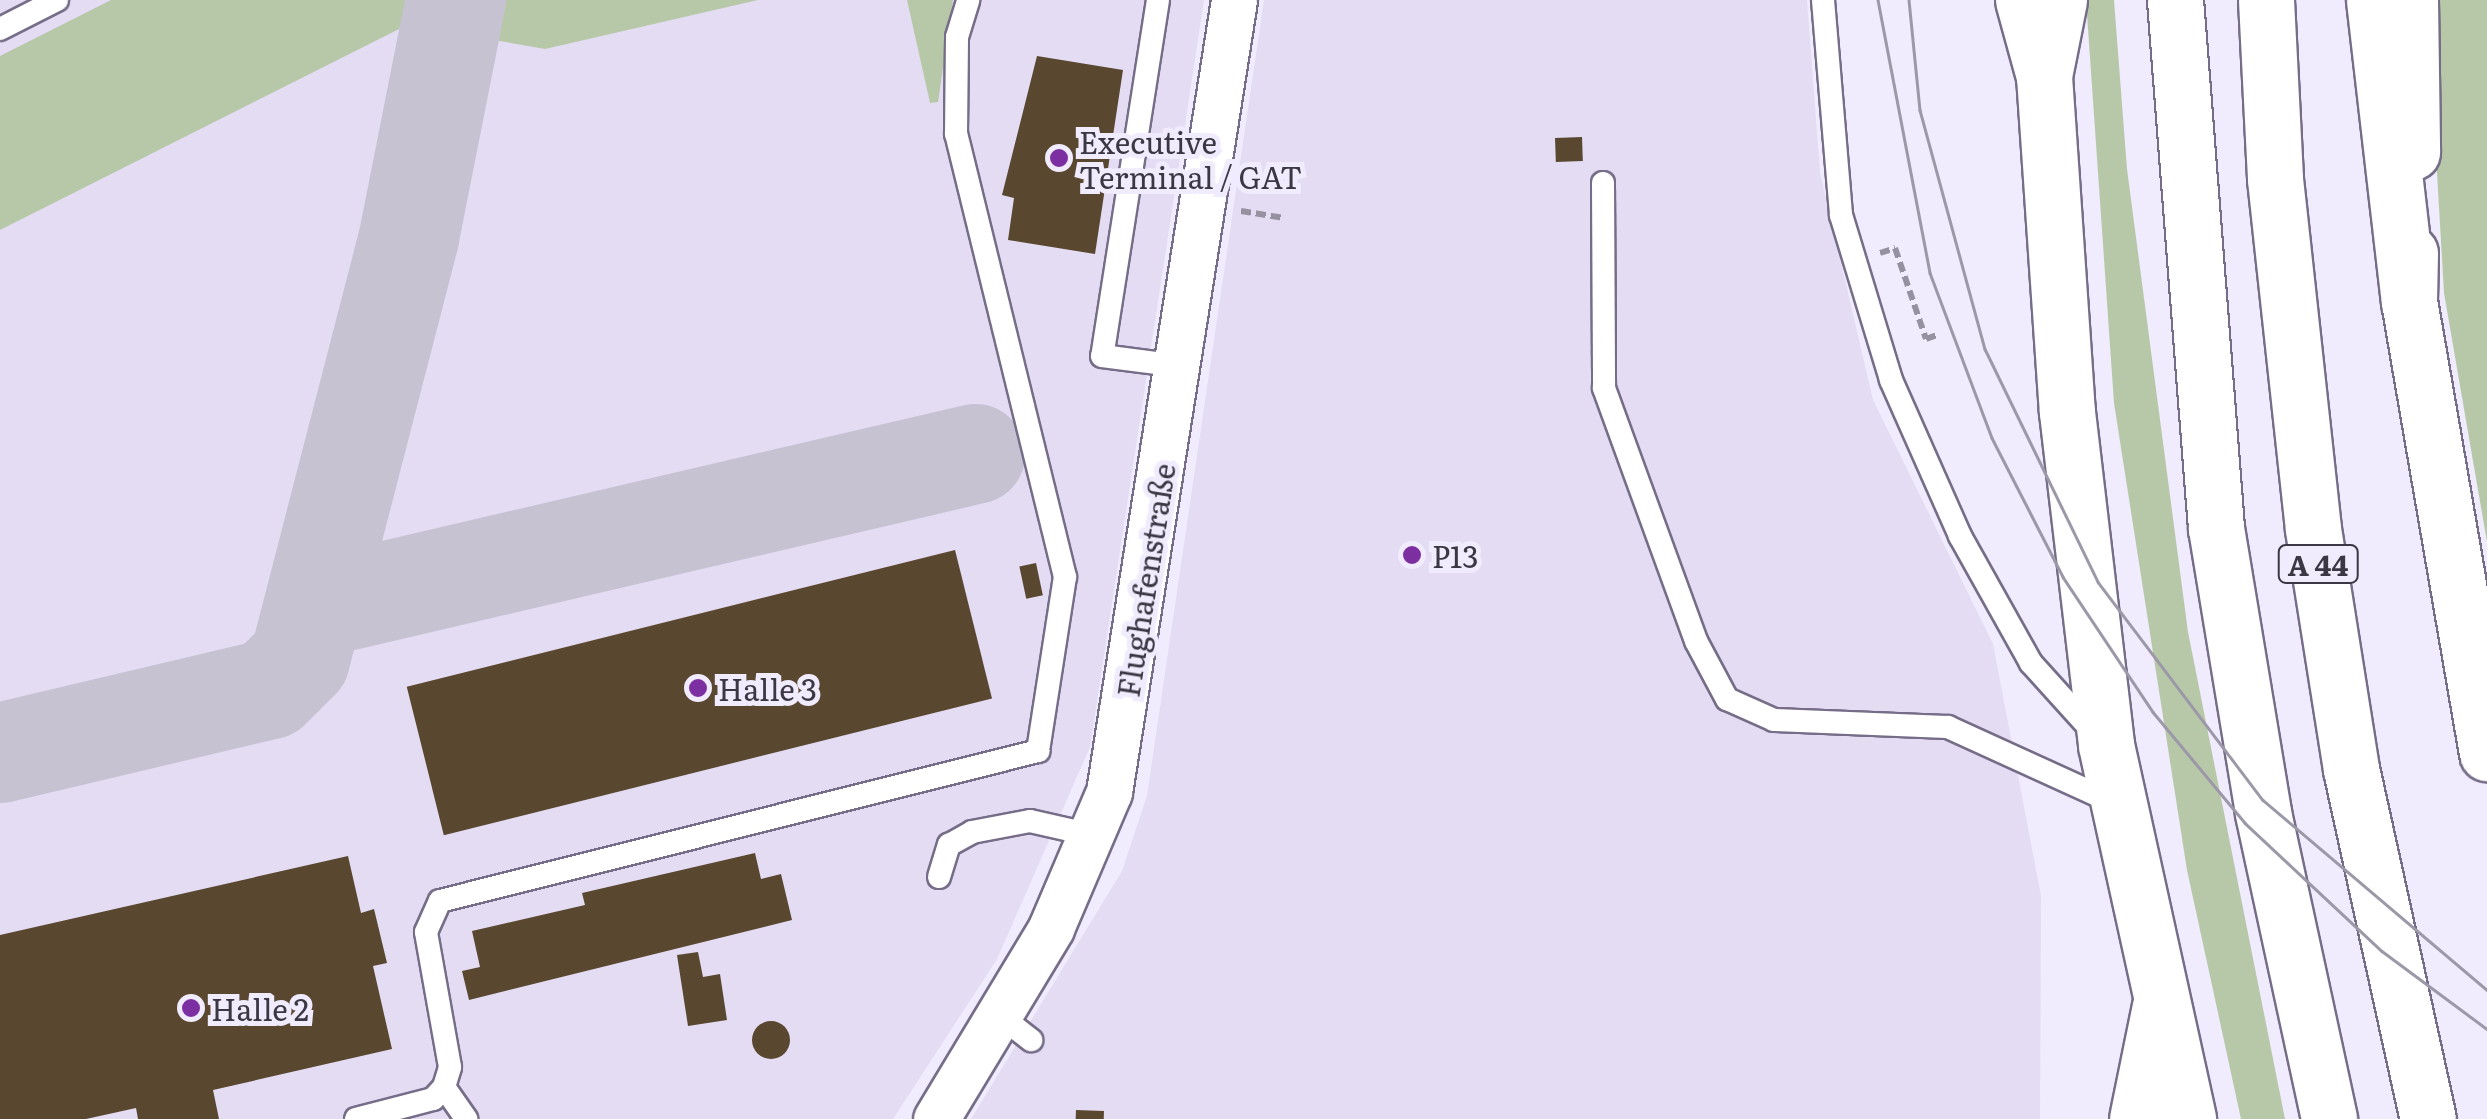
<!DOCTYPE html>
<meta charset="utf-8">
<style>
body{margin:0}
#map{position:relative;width:2487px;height:1119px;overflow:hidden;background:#f0ebfd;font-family:Literata,serif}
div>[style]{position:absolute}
.built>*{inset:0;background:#e3dcf3}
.green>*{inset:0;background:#b7c8a8}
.taxiway>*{height:100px;margin:-50px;padding:0 50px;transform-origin:50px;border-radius:50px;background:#c6c2d2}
.building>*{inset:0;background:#594730;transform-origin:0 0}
.round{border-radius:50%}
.path>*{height:6px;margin-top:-3px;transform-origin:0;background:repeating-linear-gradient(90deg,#9691a0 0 10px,transparent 0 15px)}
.roads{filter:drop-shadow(2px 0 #766d88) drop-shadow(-2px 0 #766d88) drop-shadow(0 2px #766d88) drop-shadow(0 -2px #766d88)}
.lane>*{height:22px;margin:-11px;padding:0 11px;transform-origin:11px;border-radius:11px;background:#fff}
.street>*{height:45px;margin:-22.5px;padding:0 22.5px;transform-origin:22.5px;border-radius:22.5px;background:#fff}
.primary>*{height:55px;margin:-27.5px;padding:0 27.5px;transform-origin:27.5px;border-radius:27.5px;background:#fff}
.highway>*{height:55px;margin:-27.5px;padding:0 27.5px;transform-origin:27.5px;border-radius:27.5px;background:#fff}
.tram>*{height:2.5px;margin:-1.25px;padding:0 1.25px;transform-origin:1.25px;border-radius:1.25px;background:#9c98a7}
.dots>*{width:28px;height:28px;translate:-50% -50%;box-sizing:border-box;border:5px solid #f0ebfd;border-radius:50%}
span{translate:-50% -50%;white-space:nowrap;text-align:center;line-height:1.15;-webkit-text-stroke:10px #f0ebfd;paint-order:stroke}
.shield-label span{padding:2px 8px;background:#f0ebfd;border:2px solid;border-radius:8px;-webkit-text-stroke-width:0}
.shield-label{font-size:28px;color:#3b3743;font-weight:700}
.poi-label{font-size:30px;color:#3b3743}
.left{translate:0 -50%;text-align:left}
.street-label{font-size:30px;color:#3b3743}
</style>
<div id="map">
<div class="built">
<i style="clip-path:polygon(0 0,1204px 0,1090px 747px,997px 959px,893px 1119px,0 1119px)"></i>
<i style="clip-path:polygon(1264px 0,1807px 0,1820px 173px,1873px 400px,1993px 644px,2041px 896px,2040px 1119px,971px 1119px,1122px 871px,1147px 796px)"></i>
</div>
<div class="green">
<i style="clip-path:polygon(111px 0,418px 0,415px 21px,0 230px,0 56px)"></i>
<i style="clip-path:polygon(488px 0,758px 0,545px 49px,483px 38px)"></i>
<i style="clip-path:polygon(907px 0,953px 0,938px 102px,930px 103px)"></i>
<i style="clip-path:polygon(2086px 0,2114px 0,2127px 169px,2188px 632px,2285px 1119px,2241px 1119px,2187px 870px,2114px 403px)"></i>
<i style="clip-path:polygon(2427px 0,2487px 0,2487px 542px,2444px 293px)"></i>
</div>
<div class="taxiway">
<i style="left:319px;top:607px;width:674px;rotate:-13.13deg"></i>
<i style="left:0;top:753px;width:277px;rotate:-13.3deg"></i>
<i style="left:270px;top:689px;width:42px;rotate:-45deg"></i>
<i style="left:300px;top:659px;width:436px;rotate:-75.5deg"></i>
<i style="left:409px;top:237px;width:242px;rotate:-78.8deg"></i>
</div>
<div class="building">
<i style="clip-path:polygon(1037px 56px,1123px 70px,1095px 254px,1008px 240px,1014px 198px,1002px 195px)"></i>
<i style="left:1582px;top:137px;width:24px;height:27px;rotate:88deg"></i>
<i style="left:955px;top:550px;width:153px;height:565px;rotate:76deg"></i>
<i style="left:1036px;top:563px;width:33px;height:17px;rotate:78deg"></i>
<i style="clip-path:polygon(755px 853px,761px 879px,781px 874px,792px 920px,469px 1000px,462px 971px,480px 967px,472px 931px,585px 905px,582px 893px)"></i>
<i style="clip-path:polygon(348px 856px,361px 913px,374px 909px,387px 963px,373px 966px,392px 1049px,213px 1090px,219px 1119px,138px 1119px,136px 1108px,86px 1119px,0 1119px,0 935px)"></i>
<i style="clip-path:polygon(698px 952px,703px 977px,720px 974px,727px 1020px,688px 1026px,677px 955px)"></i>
<i class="round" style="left:752px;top:1021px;width:38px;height:38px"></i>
<i style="left:1076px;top:1110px;width:28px;height:9px;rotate:2deg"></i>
</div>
<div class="path">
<i style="left:1241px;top:211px;width:44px;rotate:9.2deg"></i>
<i style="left:1880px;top:253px;width:16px;rotate:-18deg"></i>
<i style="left:1895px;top:248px;width:96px;rotate:71.2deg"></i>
<i style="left:1926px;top:339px;width:12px;rotate:-20deg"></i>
</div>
<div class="roads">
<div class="lane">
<i style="left:1158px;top:0;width:360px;rotate:98.9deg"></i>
<i style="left:1102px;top:356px;width:79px;rotate:7.3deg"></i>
<i style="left:1823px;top:0;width:216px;rotate:85.2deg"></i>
<i style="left:1841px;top:215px;width:172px;rotate:73.1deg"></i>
<i style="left:1891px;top:380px;width:171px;rotate:66.1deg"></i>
<i style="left:1960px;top:536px;width:145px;rotate:60.8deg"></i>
<i style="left:2031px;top:663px;width:97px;rotate:47.9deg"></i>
<i style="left:0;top:29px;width:64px;rotate:-27deg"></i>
<i style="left:1603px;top:183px;width:205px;rotate:89.7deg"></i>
<i style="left:1604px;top:388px;width:269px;rotate:70deg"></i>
<i style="left:1696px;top:641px;width:66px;rotate:61.9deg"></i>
<i style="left:1727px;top:699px;width:51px;rotate:24.1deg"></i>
<i style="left:1774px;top:720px;width:174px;rotate:2.3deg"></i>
<i style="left:1948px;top:727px;width:183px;rotate:24.5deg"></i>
<i style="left:939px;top:877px;width:34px;rotate:-73deg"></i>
<i style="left:949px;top:845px;width:26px;rotate:-29deg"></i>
<i style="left:972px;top:832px;width:59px;rotate:-10.7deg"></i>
<i style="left:1030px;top:821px;width:68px;rotate:12.8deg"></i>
<i style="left:999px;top:1015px;width:41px;rotate:38deg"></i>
<i style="left:444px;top:1087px;width:39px;rotate:55deg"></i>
<i style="left:356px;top:1119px;width:80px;rotate:-14.6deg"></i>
<i style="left:433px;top:1099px;width:16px;rotate:-47deg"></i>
<i style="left:444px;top:1087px;width:21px;rotate:-73deg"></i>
<i style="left:450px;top:1067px;width:137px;rotate:-100.1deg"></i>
<i style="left:426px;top:932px;width:34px;rotate:-66deg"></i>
<i style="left:440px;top:901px;width:617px;rotate:-14.08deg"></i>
<i style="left:1038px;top:751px;width:176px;rotate:-81.2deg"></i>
<i style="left:1065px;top:577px;width:456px;rotate:-103.8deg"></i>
<i style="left:956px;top:134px;width:97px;rotate:-89.4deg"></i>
<i style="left:957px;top:37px;width:39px;rotate:-73deg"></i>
</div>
<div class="street">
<i style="left:936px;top:1119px;width:223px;rotate:-58.9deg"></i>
<i style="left:1051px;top:928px;width:148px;rotate:-66.9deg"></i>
<i style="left:1109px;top:792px;width:802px;rotate:-81.03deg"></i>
</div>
<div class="primary">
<i style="left:2023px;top:0;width:79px;rotate:74.6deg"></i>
<i style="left:2044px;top:76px;width:337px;rotate:86.1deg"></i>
<i style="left:2067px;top:412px;width:335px;rotate:83.3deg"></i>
<i style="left:2106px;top:745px;width:383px;rotate:77.6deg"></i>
<i style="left:2410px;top:0;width:152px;rotate:89.2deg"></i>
<i style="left:2410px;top:253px;width:48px;rotate:91.2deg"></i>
<i style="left:2409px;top:301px;width:459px;rotate:80.2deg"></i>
</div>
<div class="highway">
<i style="left:2175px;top:0;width:530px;rotate:85.56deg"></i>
<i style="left:2216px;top:528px;width:289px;rotate:80.6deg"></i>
<i style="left:2263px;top:813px;width:313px;rotate:77.8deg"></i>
<i style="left:2266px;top:0;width:179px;rotate:87.1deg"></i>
<i style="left:2275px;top:179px;width:352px;rotate:83.8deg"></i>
<i style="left:2313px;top:529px;width:243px;rotate:81deg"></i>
<i style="left:2351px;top:769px;width:358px;rotate:77.6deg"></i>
<i style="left:2374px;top:0;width:303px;rotate:83.4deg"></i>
<i style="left:2044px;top:76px;width:77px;rotate:-78.8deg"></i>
<i style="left:2137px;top:1119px;width:115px;rotate:-78.5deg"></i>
</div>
</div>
<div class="tram">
<i style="left:1878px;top:0;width:278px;rotate:79.2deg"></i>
<i style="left:1930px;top:273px;width:176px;rotate:69.4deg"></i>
<i style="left:1992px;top:438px;width:156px;rotate:62.9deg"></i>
<i style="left:2063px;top:577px;width:162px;rotate:56.3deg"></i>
<i style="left:2153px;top:712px;width:144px;rotate:50.3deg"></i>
<i style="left:2245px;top:823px;width:187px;rotate:43.1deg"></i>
<i style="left:2382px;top:951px;width:131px;rotate:36.6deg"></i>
<i style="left:1909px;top:0;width:111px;rotate:84.3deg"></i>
<i style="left:1920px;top:110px;width:248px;rotate:74.8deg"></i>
<i style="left:1985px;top:349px;width:259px;rotate:64.1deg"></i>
<i style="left:2098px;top:582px;width:273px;rotate:52.9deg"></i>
<i style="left:2263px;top:800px;width:294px;rotate:40.3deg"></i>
</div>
<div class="dots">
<i style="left:1059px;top:158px;background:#7c2fa0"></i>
<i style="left:1412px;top:555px;background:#7c2fa0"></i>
<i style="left:698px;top:688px;background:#7c2fa0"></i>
<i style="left:191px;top:1008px;background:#7c2fa0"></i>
</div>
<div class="shield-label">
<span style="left:2318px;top:564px">A 44</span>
</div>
<div class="poi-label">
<span class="left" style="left:1079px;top:158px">Executive<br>Terminal / GAT</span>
<span class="left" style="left:1432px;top:555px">P13</span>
<span class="left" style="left:718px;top:688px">Halle 3</span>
<span class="left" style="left:211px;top:1008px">Halle 2</span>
</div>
<div class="street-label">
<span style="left:1145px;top:580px;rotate:-81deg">Flughafenstraße</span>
</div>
</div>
